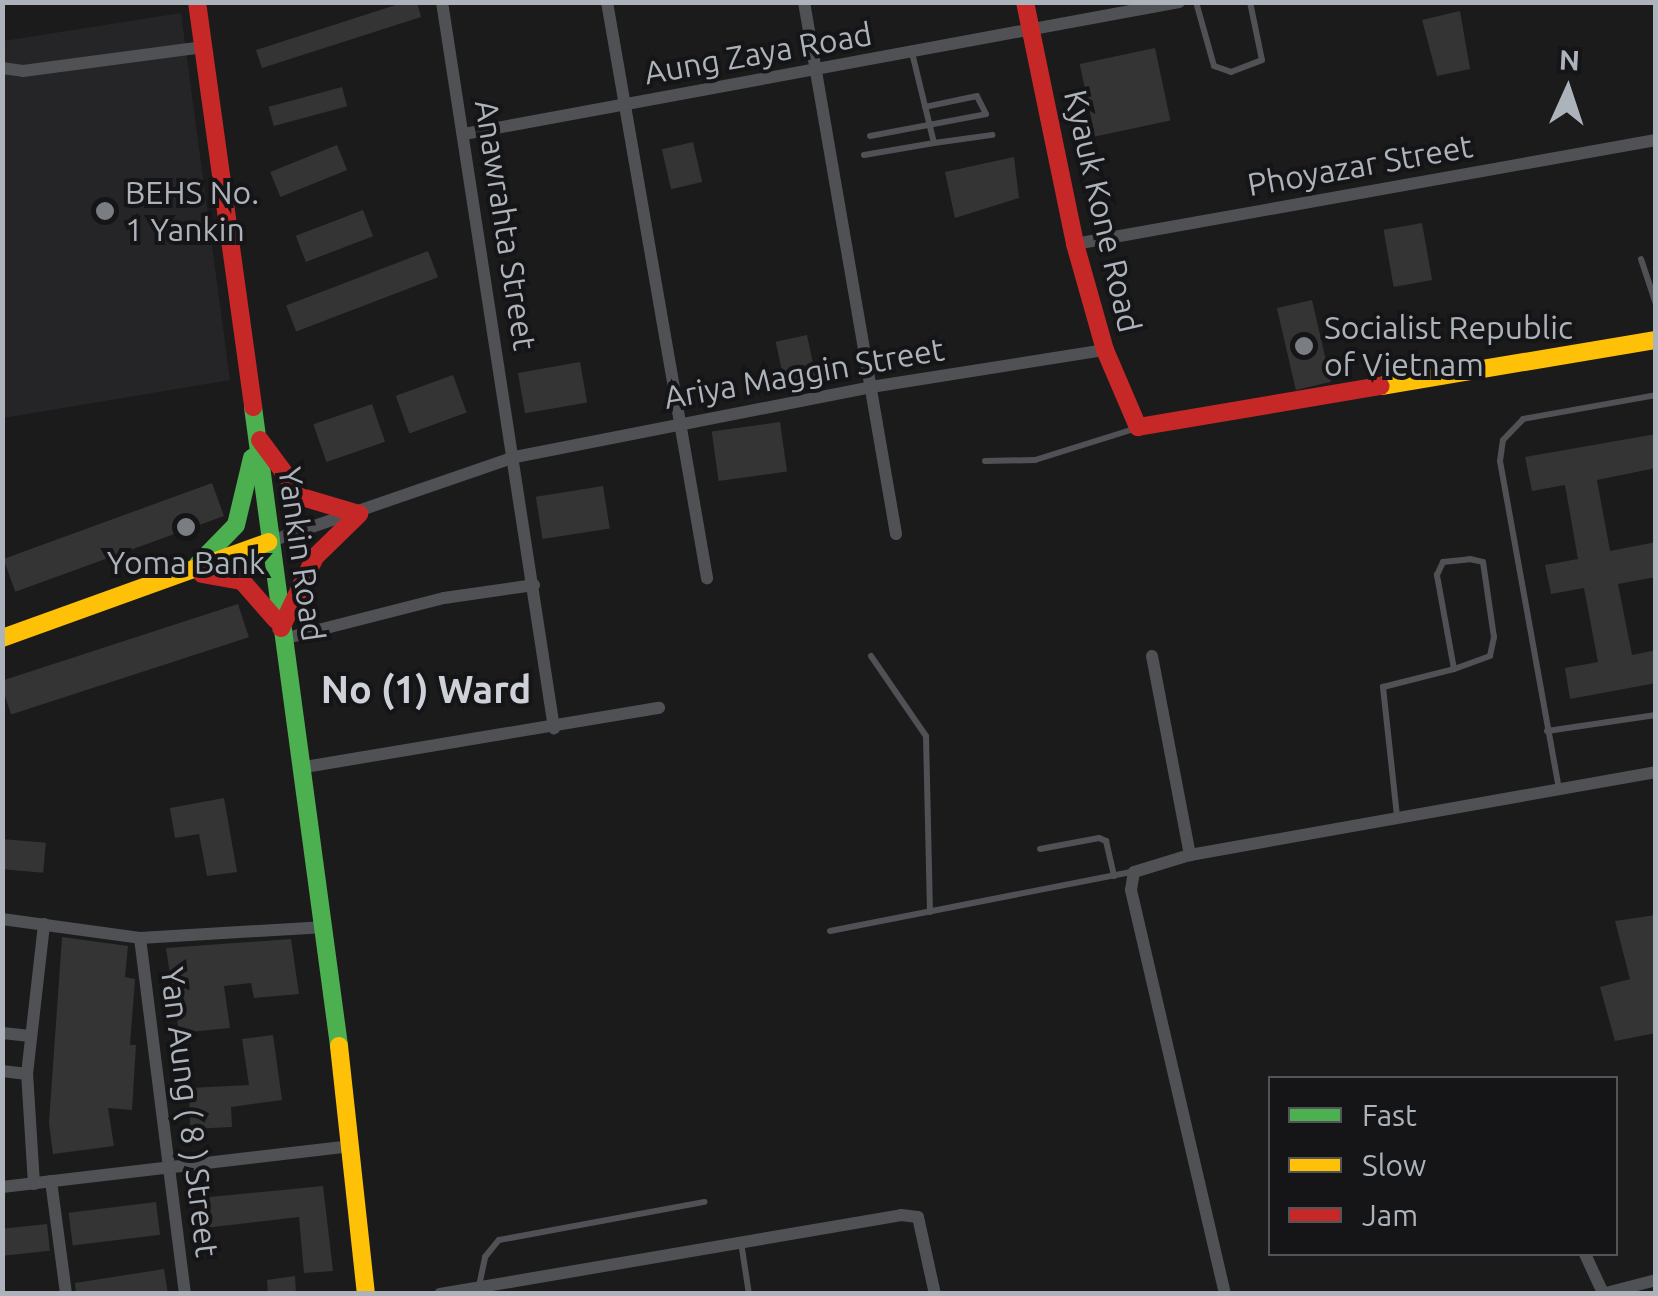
<!DOCTYPE html>
<style>
body{margin:0}
#map{position:relative;width:1658px;height:1296px;overflow:hidden;background:#1b1b1b;font-family:Ubuntu,sans-serif}
div>[style]{position:absolute}
.built>*{inset:0;background:#252527}
.building>*{inset:0;background:#343435;transform-origin:0 0}
.lane>*{height:6px;margin:-3px;padding:0 3px;transform-origin:3px;border-radius:3px;background:#4f5154}
.street>*{height:12px;margin:-6px;padding:0 6px;transform-origin:6px;border-radius:6px;background:#4f5154}
.fast>*{height:18px;margin:-9px;padding:0 9px;transform-origin:9px;border-radius:9px;background:#4caf50}
.slow>*{height:18px;margin:-9px;padding:0 9px;transform-origin:9px;border-radius:9px;background:#ffc107}
.jam>*{height:18px;margin:-9px;padding:0 9px;transform-origin:9px;border-radius:9px;background:#c62828}
.dots>*{width:28px;height:28px;translate:-50% -50%;box-sizing:border-box;border:5px solid #151517;border-radius:50%}
span{translate:-50% -50%;white-space:nowrap;text-align:center;line-height:1.15;-webkit-text-stroke:8px #151517;paint-order:stroke}
.street-label{font-size:32px;color:#adb3ba}
.poi-label{font-size:32px;color:#adb3ba}
.left{translate:0 -50%;text-align:left}
.quarter-label{font-size:38px;color:#ced1d7;font-weight:700}
.frame{position:absolute;inset:0;border:5px solid #adb3ba;pointer-events:none}
.legend{position:absolute;left:1268px;top:1076px;width:350px;height:180px;box-sizing:border-box;background:#151517;border:2px solid #525458;margin:0;padding:12px 18px;list-style:none;font-size:30px;color:#adb3ba}
.legend li{display:flex;align-items:center;gap:20px;height:50px}
.legend b{width:50px;border:2px solid #525458}
.north{position:absolute;left:1518px;top:40px;width:100px;height:100px;-webkit-text-stroke:8px #151517;paint-order:stroke;rotate:3deg;font-size:28px;font-weight:700;line-height:40px;text-align:center;color:#adb3ba}
.north::after{content:'';display:block;margin:auto;width:35px;height:45px;background:#adb3ba;clip-path:polygon(50% 0,100% 100%,50% 72%,0 100%)}
</style>
<div id="map">
<div class="built">
<i style="clip-path:polygon(181px 13px,230px 380px,3px 418px,3px 41px)"></i>
</div>
<div class="building">
<i style="clip-path:polygon(405px 2px,417px 2px,421px 17px,262px 68px,256px 50px)"></i>
<i style="clip-path:polygon(1460px 11px,1470px 69px,1437px 76px,1422px 20px)"></i>
<i style="left:1155px;top:48px;width:74px;height:77px;rotate:78deg"></i>
<i style="left:342px;top:87px;width:20px;height:76px;rotate:75deg"></i>
<i style="left:693px;top:142px;width:41px;height:32px;rotate:77deg"></i>
<i style="left:337px;top:145px;width:27px;height:72px;rotate:68deg"></i>
<i style="clip-path:polygon(1014px 157px,1019px 198px,955px 218px,945px 172px)"></i>
<i style="left:363px;top:210px;width:28px;height:72px;rotate:69deg"></i>
<i style="left:1422px;top:223px;width:58px;height:39px;rotate:80deg"></i>
<i style="left:428px;top:251px;width:28px;height:152px;rotate:69deg"></i>
<i style="left:1312px;top:300px;width:84px;height:36px;rotate:77deg"></i>
<i style="left:807px;top:335px;width:42px;height:32px;rotate:78deg"></i>
<i style="left:580px;top:362px;width:41px;height:63px;rotate:80deg"></i>
<i style="left:453px;top:375px;width:40px;height:61px;rotate:70deg"></i>
<i style="left:372px;top:404px;width:40px;height:62px;rotate:71deg"></i>
<i style="left:780px;top:422px;width:50px;height:69px;rotate:82deg"></i>
<i style="clip-path:polygon(1656px 434px,1656px 468px,1597px 480px,1610px 551px,1656px 542px,1656px 577px,1618px 584px,1632px 655px,1656px 650px,1656px 683px,1570px 699px,1565px 668px,1598px 662px,1584px 588px,1551px 594px,1545px 565px,1578px 559px,1565px 485px,1532px 491px,1525px 457px)"></i>
<i style="left:212px;top:483px;width:35px;height:222px;rotate:70deg"></i>
<i style="left:603px;top:486px;width:43px;height:68px;rotate:81deg"></i>
<i style="left:238px;top:604px;width:35px;height:250px;rotate:72deg"></i>
<i style="clip-path:polygon(224px 798px,237px 872px,207px 876px,199px 834px,175px 838px,170px 808px)"></i>
<i style="left:2px;top:839px;width:44px;height:30px;rotate:5deg"></i>
<i style="clip-path:polygon(1656px 915px,1656px 1033px,1615px 1041px,1600px 987px,1630px 979px,1615px 921px)"></i>
<i style="clip-path:polygon(62px 937px,128px 946px,125px 977px,135px 979px,130px 1045px,136px 1045px,132px 1110px,108px 1108px,114px 1146px,53px 1154px,49px 1123px)"></i>
<i style="clip-path:polygon(291px 939px,299px 994px,254px 998px,251px 983px,224px 986px,230px 1028px,179px 1033px,166px 948px)"></i>
<i style="clip-path:polygon(273px 1035px,282px 1100px,231px 1107px,232px 1127px,190px 1129px,189px 1088px,249px 1085px,242px 1039px)"></i>
<i style="clip-path:polygon(323px 1186px,333px 1271px,304px 1273px,299px 1217px,204px 1228px,200px 1198px)"></i>
<i style="left:156px;top:1202px;width:33px;height:88px;rotate:83deg"></i>
<i style="left:47px;top:1224px;width:27px;height:45px;rotate:84deg"></i>
<i style="clip-path:polygon(164px 1269px,168px 1294px,76px 1294px,75px 1283px)"></i>
<i style="clip-path:polygon(295px 1276px,296px 1294px,268px 1294px,267px 1280px)"></i>
</div>
<div class="lane">
<i style="left:1196px;top:2px;width:66px;rotate:74.3deg"></i>
<i style="left:1214px;top:66px;width:18px;rotate:19deg"></i>
<i style="left:1231px;top:72px;width:33px;rotate:-21deg"></i>
<i style="left:1262px;top:60px;width:59px;rotate:-101.7deg"></i>
<i style="left:870px;top:136px;width:118px;rotate:-10.7deg"></i>
<i style="left:986px;top:114px;width:20px;rotate:-117deg"></i>
<i style="left:977px;top:96px;width:53px;rotate:168.1deg"></i>
<i style="left:934px;top:143px;width:59px;rotate:-7.9deg"></i>
<i style="left:864px;top:155px;width:71px;rotate:-9.7deg"></i>
<i style="left:934px;top:143px;width:93px;rotate:-103.7deg"></i>
<i style="left:1641px;top:259px;width:47px;rotate:71.6deg"></i>
<i style="left:985px;top:461px;width:50px;rotate:-1.1deg"></i>
<i style="left:1035px;top:460px;width:107px;rotate:-17.4deg"></i>
<i style="left:871px;top:656px;width:97px;rotate:55.5deg"></i>
<i style="left:926px;top:736px;width:176px;rotate:88.7deg"></i>
<i style="left:1547px;top:731px;width:110px;rotate:-8.4deg"></i>
<i style="left:1559px;top:789px;width:333px;rotate:-100.2deg"></i>
<i style="left:1500px;top:461px;width:21px;rotate:-82deg"></i>
<i style="left:1503px;top:440px;width:29px;rotate:-46deg"></i>
<i style="left:1523px;top:419px;width:135px;rotate:-10.2deg"></i>
<i style="left:1397px;top:816px;width:130px;rotate:-96.2deg"></i>
<i style="left:1383px;top:687px;width:73px;rotate:-14.2deg"></i>
<i style="left:1454px;top:669px;width:96px;rotate:-100.3deg"></i>
<i style="left:1437px;top:575px;width:14px;rotate:-65deg"></i>
<i style="left:1443px;top:562px;width:27px;rotate:-6deg"></i>
<i style="left:1470px;top:559px;width:13px;rotate:13deg"></i>
<i style="left:1483px;top:562px;width:76px;rotate:81.7deg"></i>
<i style="left:1494px;top:637px;width:19px;rotate:102deg"></i>
<i style="left:1490px;top:656px;width:38px;rotate:160deg"></i>
<i style="left:1040px;top:849px;width:60px;rotate:-10.6deg"></i>
<i style="left:1099px;top:838px;width:8px;rotate:23deg"></i>
<i style="left:1106px;top:841px;width:36px;rotate:77deg"></i>
<i style="left:830px;top:931px;width:308px;rotate:-11.1deg"></i>
<i style="left:741px;top:1242px;width:53px;rotate:81.3deg"></i>
<i style="left:479px;top:1286px;width:30px;rotate:-78deg"></i>
<i style="left:485px;top:1257px;width:22px;rotate:-51deg"></i>
<i style="left:499px;top:1240px;width:209px;rotate:-10.5deg"></i>
</div>
<div class="street">
<i style="left:442px;top:2px;width:735px;rotate:81.23deg"></i>
<i style="left:607px;top:2px;width:585px;rotate:80.15deg"></i>
<i style="left:804px;top:2px;width:540px;rotate:80.19deg"></i>
<i style="left:2px;top:68px;width:21px;rotate:8deg"></i>
<i style="left:23px;top:71px;width:182px;rotate:-7.6deg"></i>
<i style="left:464px;top:134px;width:727px;rotate:-10.46deg"></i>
<i style="left:1075px;top:244px;width:590px;rotate:-10.15deg"></i>
<i style="left:268px;top:542px;width:261px;rotate:-19deg"></i>
<i style="left:515px;top:457px;width:363px;rotate:-11.1deg"></i>
<i style="left:871px;top:387px;width:237px;rotate:-9deg"></i>
<i style="left:283px;top:639px;width:166px;rotate:-14.3deg"></i>
<i style="left:444px;top:598px;width:91px;rotate:-8.2deg"></i>
<i style="left:1152px;top:656px;width:203px;rotate:79.2deg"></i>
<i style="left:305px;top:767px;width:359px;rotate:-9.5deg"></i>
<i style="left:2px;top:919px;width:139px;rotate:7.8deg"></i>
<i style="left:140px;top:938px;width:186px;rotate:-3.4deg"></i>
<i style="left:140px;top:938px;width:359px;rotate:82.8deg"></i>
<i style="left:2px;top:1033px;width:29px;rotate:6deg"></i>
<i style="left:2px;top:1071px;width:25px;rotate:7deg"></i>
<i style="left:51px;top:1181px;width:114px;rotate:82.4deg"></i>
<i style="left:34px;top:1184px;width:110px;rotate:-93.6deg"></i>
<i style="left:27px;top:1074px;width:151px;rotate:-83.5deg"></i>
<i style="left:2px;top:1187px;width:352px;rotate:-6.7deg"></i>
<i style="left:1585px;top:1254px;width:43px;rotate:65.2deg"></i>
<i style="left:440px;top:1294px;width:468px;rotate:-9.7deg"></i>
<i style="left:901px;top:1215px;width:17px;rotate:7deg"></i>
<i style="left:918px;top:1217px;width:79px;rotate:77.6deg"></i>
<i style="left:1225px;top:1294px;width:415px;rotate:-103.1deg"></i>
<i style="left:1131px;top:890px;width:18px;rotate:-81deg"></i>
<i style="left:1134px;top:872px;width:59px;rotate:-16.9deg"></i>
<i style="left:1190px;top:855px;width:473px;rotate:-10.1deg"></i>
<i style="left:1602px;top:1294px;width:56px;rotate:-14.5deg"></i>
</div>
<div class="fast">
<i style="left:253px;top:407px;width:645px;rotate:82.33deg"></i>
<i style="left:198px;top:564px;width:54px;rotate:-45.7deg"></i>
<i style="left:236px;top:525px;width:69px;rotate:-76.6deg"></i>
</div>
<div class="slow">
<i style="left:1381px;top:386px;width:279px;rotate:-9.5deg"></i>
<i style="left:2px;top:638px;width:283px;rotate:-19.8deg"></i>
<i style="left:339px;top:1046px;width:249px;rotate:83.8deg"></i>
</div>
<div class="jam">
<i style="left:197px;top:2px;width:409px;rotate:82.1deg"></i>
<i style="left:1025px;top:2px;width:247px;rotate:78.3deg"></i>
<i style="left:1075px;top:244px;width:110px;rotate:74.2deg"></i>
<i style="left:1105px;top:350px;width:84px;rotate:66.8deg"></i>
<i style="left:1138px;top:427px;width:246px;rotate:-9.6deg"></i>
<i style="left:260px;top:440px;width:71px;rotate:53.6deg"></i>
<i style="left:302px;top:497px;width:59px;rotate:16.6deg"></i>
<i style="left:202px;top:574px;width:41px;rotate:9.9deg"></i>
<i style="left:242px;top:581px;width:52px;rotate:48.9deg"></i>
<i style="left:281px;top:628px;width:79px;rotate:-64.4deg"></i>
<i style="left:315px;top:557px;width:62px;rotate:-44.3deg"></i>
</div>
<div class="dots">
<i style="left:105px;top:211px;background:#7a7e82"></i>
<i style="left:1304px;top:346px;background:#7a7e82"></i>
<i style="left:186px;top:527px;background:#7a7e82"></i>
</div>
<div class="street-label">
<span style="left:758px;top:53px;rotate:-10deg">Aung Zaya Road</span>
<span style="left:1360px;top:165px;rotate:-10deg">Phoyazar Street</span>
<span style="left:1103px;top:211px;rotate:77deg">Kyauk Kone Road</span>
<span style="left:506px;top:225px;rotate:81deg">Anawrahta Street</span>
<span style="left:804px;top:373px;rotate:-10deg">Ariya Maggin Street</span>
<span style="left:302px;top:554px;rotate:82deg">Yankin Road</span>
<span style="left:190px;top:1112px;rotate:83deg">Yan Aung ( 8 ) Street</span>
</div>
<div class="poi-label">
<span class="left" style="left:125px;top:211px">BEHS No.<br>1 Yankin</span>
<span class="left" style="left:1324px;top:346px">Socialist Republic<br>of Vietnam</span>
<span style="left:186px;top:562px">Yoma Bank</span>
</div>
<div class="quarter-label">
<span style="left:426px;top:690px">No (1) Ward</span>
</div>
<div class="frame"></div>
<ul class="legend">
<li><b style="height:12px;background:#4caf50"></b>Fast</li>
<li><b style="height:12px;background:#ffc107"></b>Slow</li>
<li><b style="height:12px;background:#c62828"></b>Jam</li>
</ul>
<div class="north">N</div>
</div>
